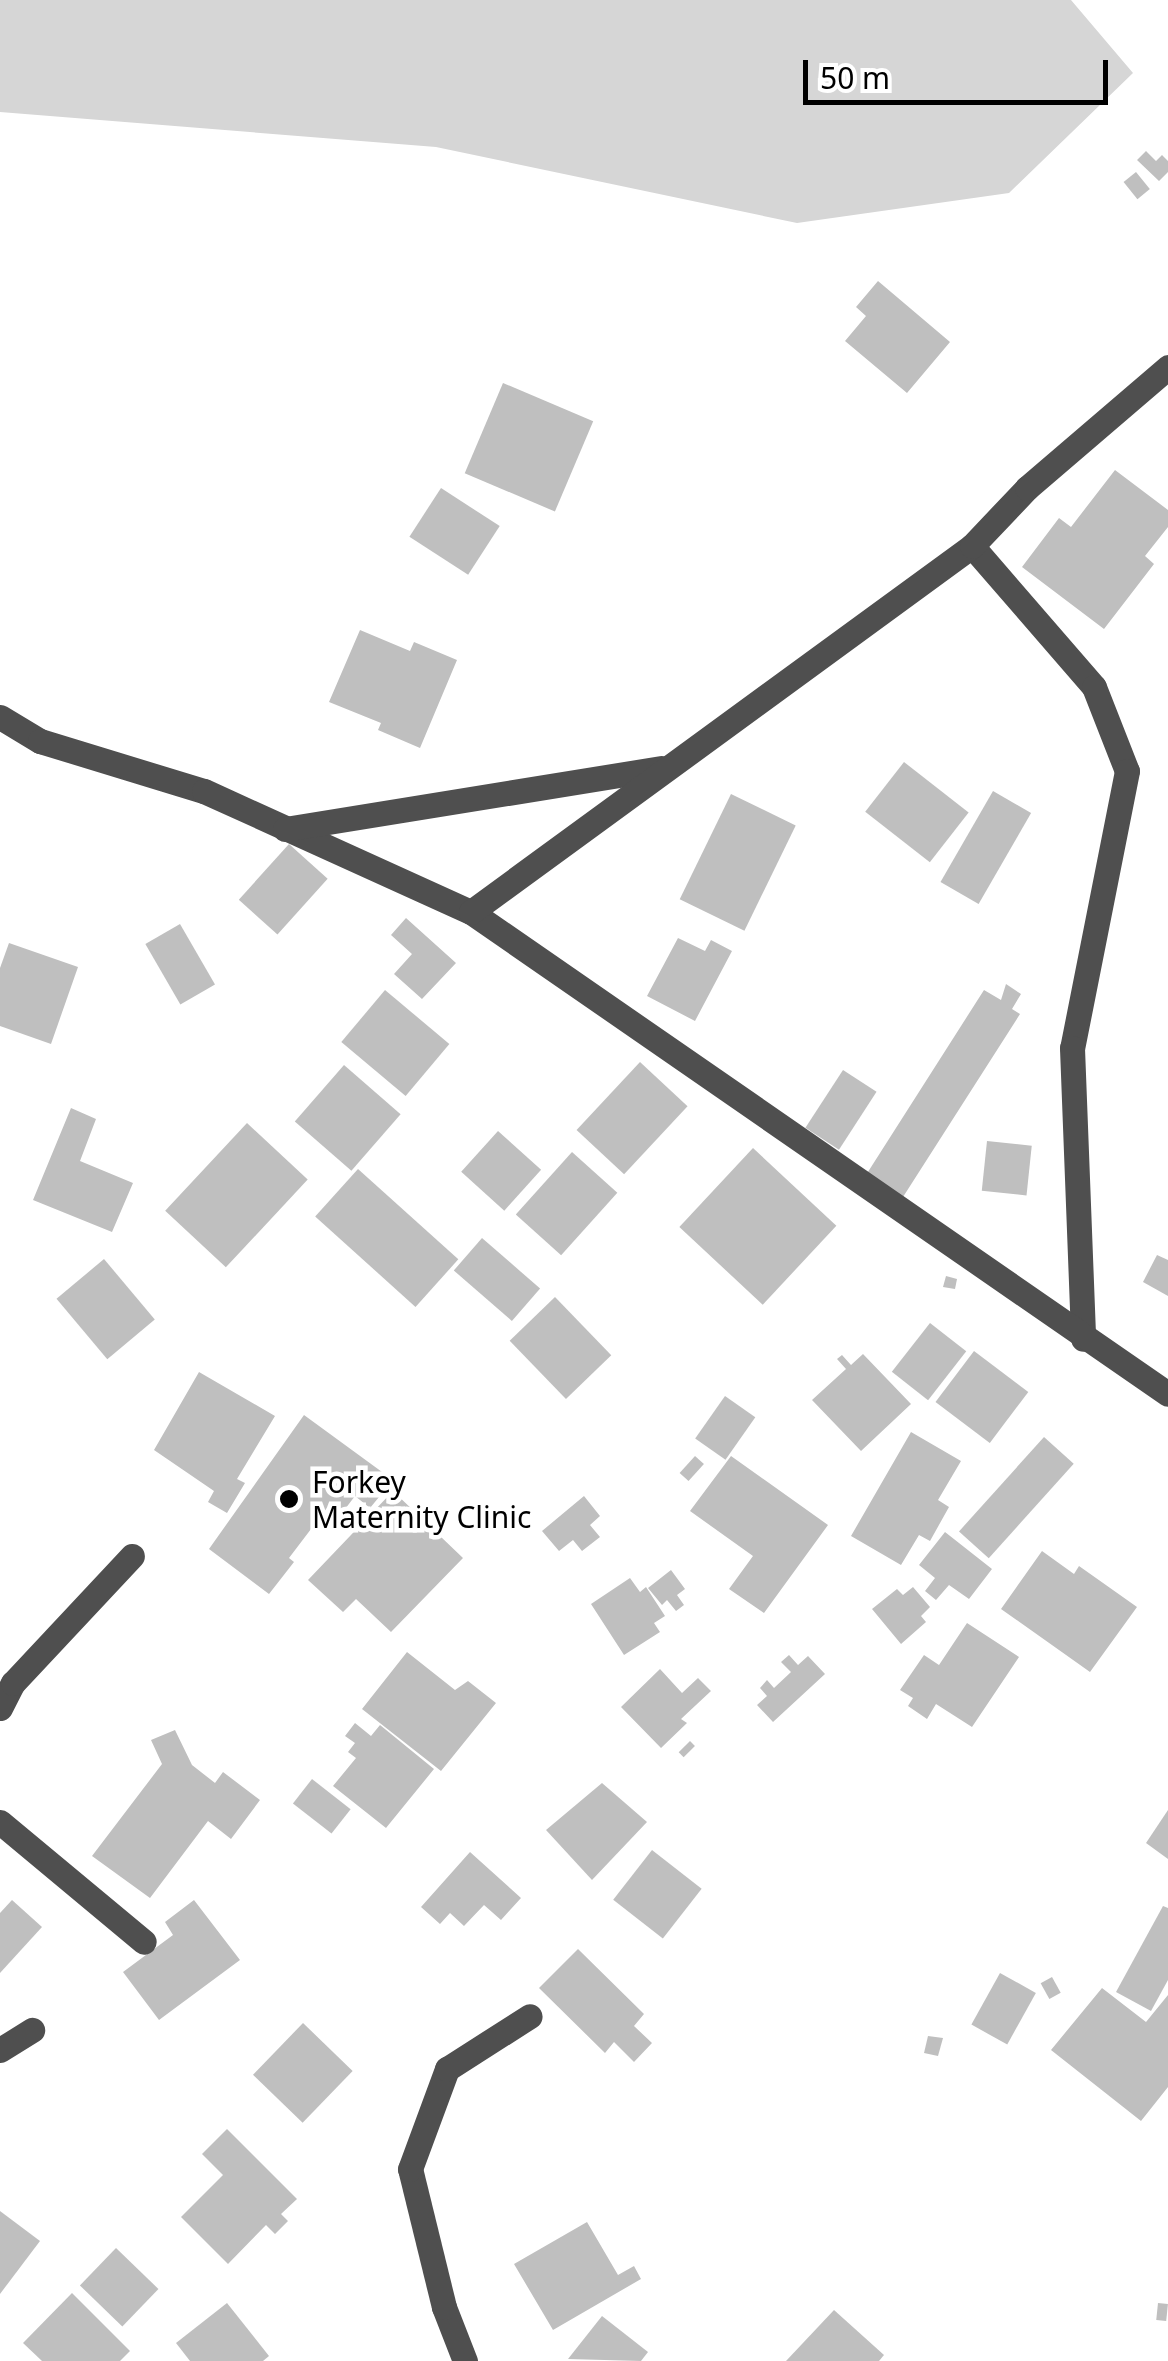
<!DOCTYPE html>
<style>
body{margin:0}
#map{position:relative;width:1168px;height:2361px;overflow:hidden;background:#fff;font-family:"Noto Sans",sans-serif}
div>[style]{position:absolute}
.green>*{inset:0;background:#d6d6d6}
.building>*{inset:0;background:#bfbfbf;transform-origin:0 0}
.minor>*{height:25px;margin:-12.5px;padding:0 12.5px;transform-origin:12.5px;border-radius:12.5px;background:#4f4f4f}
.dots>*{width:28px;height:28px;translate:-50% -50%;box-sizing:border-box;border:5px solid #fff;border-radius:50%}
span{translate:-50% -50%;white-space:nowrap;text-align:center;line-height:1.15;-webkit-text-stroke:9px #fff;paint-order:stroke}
.poi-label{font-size:30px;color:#000}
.left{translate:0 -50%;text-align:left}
.scale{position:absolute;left:803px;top:60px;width:305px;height:45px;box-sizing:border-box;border:5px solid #000;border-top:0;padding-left:12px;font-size:30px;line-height:35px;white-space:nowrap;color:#000;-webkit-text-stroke:8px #fff;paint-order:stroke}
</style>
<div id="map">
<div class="green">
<i style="clip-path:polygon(0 0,1071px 0,1133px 73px,1009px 193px,797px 223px,436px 147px,0 112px)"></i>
</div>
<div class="building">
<i style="clip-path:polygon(1146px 151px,1156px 161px,1162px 155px,1168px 161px,1168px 172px,1159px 181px,1137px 160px)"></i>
<i style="left:1136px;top:172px;width:22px;height:16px;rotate:51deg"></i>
<i style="clip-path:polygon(878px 281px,950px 342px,907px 393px,845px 341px,866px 316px,856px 307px)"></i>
<i style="left:503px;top:383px;width:98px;height:98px;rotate:23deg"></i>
<i style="clip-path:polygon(1115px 470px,1168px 510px,1168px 527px,1145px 556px,1154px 564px,1104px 629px,1022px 567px,1059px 518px,1071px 527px)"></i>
<i style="left:441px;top:488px;width:70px;height:58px;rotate:33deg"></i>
<i style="clip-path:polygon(360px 630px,410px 651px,414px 642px,457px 660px,420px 748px,378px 730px,381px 723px,329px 702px)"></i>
<i style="left:904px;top:762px;width:82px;height:63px;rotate:38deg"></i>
<i style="left:993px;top:791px;width:44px;height:105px;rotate:30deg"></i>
<i style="left:731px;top:794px;width:72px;height:117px;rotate:26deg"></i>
<i style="left:289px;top:844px;width:52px;height:75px;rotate:42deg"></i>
<i style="clip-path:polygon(406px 918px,456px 963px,422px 999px,394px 974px,412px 954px,391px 935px)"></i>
<i style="left:180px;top:924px;width:70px;height:40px;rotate:60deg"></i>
<i style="clip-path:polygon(678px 938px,705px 951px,711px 940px,732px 951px,695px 1021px,647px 996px)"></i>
<i style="clip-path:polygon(9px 943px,78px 967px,51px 1044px,0 1026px,0 968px)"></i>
<i style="clip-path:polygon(1006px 984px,1021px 994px,1012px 1009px,1020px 1014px,903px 1197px,866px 1175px,984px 990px,1001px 1000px)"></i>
<i style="left:385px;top:990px;width:84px;height:68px;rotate:40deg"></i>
<i style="left:640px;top:1062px;width:65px;height:93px;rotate:43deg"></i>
<i style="left:344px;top:1065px;width:75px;height:75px;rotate:41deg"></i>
<i style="left:843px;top:1070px;width:40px;height:69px;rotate:33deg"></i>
<i style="clip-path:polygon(71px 1108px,96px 1119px,80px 1161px,133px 1183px,112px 1232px,33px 1200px)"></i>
<i style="left:247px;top:1123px;width:83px;height:120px;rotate:43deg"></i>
<i style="left:498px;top:1131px;width:58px;height:55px;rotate:42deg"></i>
<i style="left:987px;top:1141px;width:45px;height:50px;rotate:6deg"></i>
<i style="left:753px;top:1148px;width:114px;height:108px;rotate:43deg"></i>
<i style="left:572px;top:1152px;width:61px;height:84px;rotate:42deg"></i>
<i style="left:358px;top:1169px;width:135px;height:64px;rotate:42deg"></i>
<i style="left:482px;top:1238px;width:77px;height:43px;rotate:41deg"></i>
<i style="clip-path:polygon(1157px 1255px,1168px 1260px,1168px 1296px,1143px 1282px)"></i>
<i style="left:104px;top:1259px;width:79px;height:62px;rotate:50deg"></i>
<i style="clip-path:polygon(946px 1276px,957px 1279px,955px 1289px,943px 1287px)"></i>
<i style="left:555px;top:1297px;width:81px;height:63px;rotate:46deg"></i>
<i style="left:930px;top:1323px;width:46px;height:62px;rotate:38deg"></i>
<i style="left:974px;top:1351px;width:68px;height:64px;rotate:37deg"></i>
<i style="clip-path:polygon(863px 1354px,911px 1404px,861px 1451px,812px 1400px,846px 1369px,837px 1359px,842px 1355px,851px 1365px)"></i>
<i style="clip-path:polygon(199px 1372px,275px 1416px,237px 1479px,245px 1483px,227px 1513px,208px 1502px,214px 1491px,154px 1450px)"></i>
<i style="left:725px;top:1396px;width:37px;height:52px;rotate:35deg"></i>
<i style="clip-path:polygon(304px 1415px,393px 1480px,370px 1508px,355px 1496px,339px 1517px,327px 1508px,289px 1558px,294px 1562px,269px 1594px,209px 1549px)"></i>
<i style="clip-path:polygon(911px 1432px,961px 1461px,938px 1500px,949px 1507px,930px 1541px,919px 1535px,901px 1565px,851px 1536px)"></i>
<i style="left:1044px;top:1437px;width:40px;height:127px;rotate:42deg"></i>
<i style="left:695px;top:1456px;width:12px;height:23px;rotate:42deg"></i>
<i style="clip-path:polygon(731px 1456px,828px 1525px,764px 1613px,729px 1589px,753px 1556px,690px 1511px)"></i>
<i style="clip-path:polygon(393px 1491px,463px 1558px,391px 1632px,356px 1599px,343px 1612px,308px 1580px)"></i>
<i style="clip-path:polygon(584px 1496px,600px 1516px,590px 1525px,600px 1537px,582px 1551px,573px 1540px,559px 1551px,542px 1531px)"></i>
<i style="clip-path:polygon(945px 1532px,992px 1569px,969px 1599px,949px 1585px,936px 1600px,925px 1591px,935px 1578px,919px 1565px)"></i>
<i style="clip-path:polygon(1042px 1551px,1074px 1574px,1079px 1566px,1137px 1607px,1090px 1672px,1001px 1609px)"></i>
<i style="clip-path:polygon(671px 1570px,685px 1589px,677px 1595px,684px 1605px,676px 1611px,667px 1600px,662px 1605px,648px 1588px)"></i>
<i style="clip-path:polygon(630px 1578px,640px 1592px,646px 1587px,665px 1616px,654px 1623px,660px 1632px,624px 1655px,591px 1604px)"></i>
<i style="clip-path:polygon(913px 1587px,930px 1607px,921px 1616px,926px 1622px,901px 1644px,872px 1609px,897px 1589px,903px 1595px)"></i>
<i style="clip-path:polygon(967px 1623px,1019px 1657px,972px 1727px,936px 1704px,927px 1719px,908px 1706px,913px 1698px,900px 1690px,924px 1655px,939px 1665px)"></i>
<i style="clip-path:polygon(407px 1652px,455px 1690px,468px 1681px,496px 1703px,441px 1771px,362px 1709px)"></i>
<i style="clip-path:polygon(789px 1655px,798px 1665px,808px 1656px,825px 1674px,773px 1722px,757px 1705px,767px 1696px,760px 1688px,767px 1680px,774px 1688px,791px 1672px,781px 1662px)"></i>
<i style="clip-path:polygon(660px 1669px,682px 1693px,698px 1678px,711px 1691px,681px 1719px,687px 1723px,661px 1748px,621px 1707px)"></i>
<i style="clip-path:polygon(355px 1723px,371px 1736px,380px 1725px,434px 1769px,386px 1828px,333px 1786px,356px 1758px,348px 1752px,355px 1743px,345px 1736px)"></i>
<i style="clip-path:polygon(175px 1730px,192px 1765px,215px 1783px,223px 1772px,260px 1800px,231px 1839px,208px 1821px,150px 1898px,92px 1856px,162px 1764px,151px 1740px)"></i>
<i style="left:690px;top:1741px;width:7px;height:16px;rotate:45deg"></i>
<i style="left:312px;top:1779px;width:49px;height:31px;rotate:38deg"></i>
<i style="clip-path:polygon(602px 1783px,647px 1822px,592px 1880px,546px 1830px)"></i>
<i style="clip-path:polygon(1168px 1810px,1168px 1859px,1146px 1843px)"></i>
<i style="left:652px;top:1850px;width:63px;height:63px;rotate:38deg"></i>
<i style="clip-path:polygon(470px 1852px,521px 1898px,501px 1920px,484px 1905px,464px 1926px,450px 1913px,440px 1924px,421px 1907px)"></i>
<i style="clip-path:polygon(12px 1900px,42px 1927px,0 1973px,0 1913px)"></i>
<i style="clip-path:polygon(194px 1900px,240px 1960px,159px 2020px,123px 1972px,173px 1935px,165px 1922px)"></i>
<i style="clip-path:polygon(1163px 1906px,1168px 1908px,1168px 1980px,1151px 2011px,1116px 1992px)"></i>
<i style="clip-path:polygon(578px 1949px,644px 2014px,634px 2026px,652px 2043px,634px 2062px,614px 2042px,605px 2053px,539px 1988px)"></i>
<i style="left:1000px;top:1973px;width:41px;height:59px;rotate:29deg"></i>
<i style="left:1052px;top:1977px;width:18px;height:13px;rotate:61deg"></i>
<i style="clip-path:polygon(1102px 1988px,1146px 2022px,1168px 1995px,1168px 2087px,1141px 2121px,1051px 2050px)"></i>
<i style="left:303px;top:2023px;width:69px;height:72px;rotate:44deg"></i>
<i style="clip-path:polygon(928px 2036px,943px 2038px,938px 2056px,924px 2053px)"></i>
<i style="clip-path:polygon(227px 2129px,297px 2199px,281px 2214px,288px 2221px,275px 2234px,266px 2225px,228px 2264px,181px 2217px,223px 2175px,202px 2154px)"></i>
<i style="clip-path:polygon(0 2211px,40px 2241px,0 2294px)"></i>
<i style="clip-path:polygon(587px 2222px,618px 2275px,634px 2266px,641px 2279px,553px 2330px,514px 2264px)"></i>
<i style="left:116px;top:2248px;width:59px;height:52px;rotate:44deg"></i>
<i style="clip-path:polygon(72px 2293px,130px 2351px,120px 2361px,42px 2361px,23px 2343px)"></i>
<i style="clip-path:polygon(227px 2303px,269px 2356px,263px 2361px,190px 2361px,176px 2343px)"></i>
<i style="left:1158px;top:2303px;width:10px;height:17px;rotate:6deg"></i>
<i style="clip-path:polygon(834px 2310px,884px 2355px,879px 2361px,786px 2361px)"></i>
<i style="clip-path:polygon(602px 2316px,648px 2352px,641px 2361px,568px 2359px)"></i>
</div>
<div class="minor">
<i style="left:972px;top:546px;width:186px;rotate:49.1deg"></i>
<i style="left:1094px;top:687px;width:90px;rotate:68.6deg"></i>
<i style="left:1127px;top:771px;width:282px;rotate:101.2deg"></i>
<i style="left:1072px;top:1048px;width:291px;rotate:87.8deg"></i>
<i style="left:0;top:717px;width:47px;rotate:31deg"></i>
<i style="left:40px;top:741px;width:171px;rotate:17deg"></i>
<i style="left:204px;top:791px;width:293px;rotate:24.4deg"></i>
<i style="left:471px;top:912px;width:847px;rotate:34.67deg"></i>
<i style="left:285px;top:829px;width:381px;rotate:-9.2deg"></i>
<i style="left:471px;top:912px;width:620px;rotate:-36.15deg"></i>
<i style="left:972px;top:546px;width:80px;rotate:-46.5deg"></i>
<i style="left:1027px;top:488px;width:186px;rotate:-40.6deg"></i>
<i style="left:0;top:1708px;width:28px;rotate:-63deg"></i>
<i style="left:13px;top:1683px;width:174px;rotate:-46.9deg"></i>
<i style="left:0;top:1822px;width:187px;rotate:39.8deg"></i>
<i style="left:0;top:2050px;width:38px;rotate:-32deg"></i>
<i style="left:465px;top:2361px;width:58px;rotate:-111.3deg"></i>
<i style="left:444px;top:2307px;width:142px;rotate:-103.8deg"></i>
<i style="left:410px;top:2169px;width:107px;rotate:-69.7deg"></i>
<i style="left:447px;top:2069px;width:98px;rotate:-32.6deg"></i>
</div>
<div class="dots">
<i style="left:289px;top:1499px;background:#000"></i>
</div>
<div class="poi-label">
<span class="left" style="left:312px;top:1499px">Forkey<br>Maternity Clinic</span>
</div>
<div class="scale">50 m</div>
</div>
